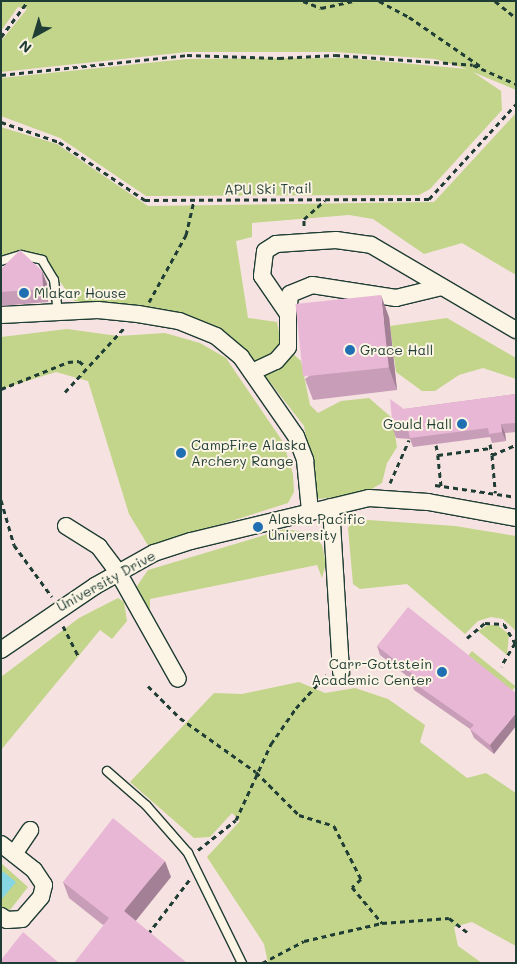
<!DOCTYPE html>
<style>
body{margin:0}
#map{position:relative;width:517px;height:964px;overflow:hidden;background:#fcf5e5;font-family:Mali,sans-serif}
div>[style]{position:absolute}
.built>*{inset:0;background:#f6e2e0}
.green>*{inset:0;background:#c2d58b;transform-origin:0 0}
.water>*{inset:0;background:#85d5e2}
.path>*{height:3px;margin-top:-1.5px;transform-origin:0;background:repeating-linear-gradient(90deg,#1f3d34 0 5px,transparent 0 9px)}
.roads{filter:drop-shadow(1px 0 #1f3d34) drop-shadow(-1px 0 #1f3d34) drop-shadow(0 1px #1f3d34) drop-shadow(0 -1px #1f3d34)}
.service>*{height:8px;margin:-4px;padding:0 4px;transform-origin:4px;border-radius:4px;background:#fcf5e5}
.minor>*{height:16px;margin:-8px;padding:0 8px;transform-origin:8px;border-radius:8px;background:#fcf5e5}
.wall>*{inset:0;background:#c89db8}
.shaded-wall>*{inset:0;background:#a38096}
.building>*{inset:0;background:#e9b7d6;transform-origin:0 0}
.dots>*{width:14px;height:14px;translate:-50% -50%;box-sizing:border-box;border:2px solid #fcf5e5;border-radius:50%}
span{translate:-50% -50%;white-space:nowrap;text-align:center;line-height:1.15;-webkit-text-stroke:4px #fcf5e5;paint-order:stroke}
.street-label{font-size:14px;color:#1f3d34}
.poi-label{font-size:14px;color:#1f3d34}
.left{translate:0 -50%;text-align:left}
.right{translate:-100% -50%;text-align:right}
.frame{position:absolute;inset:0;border:2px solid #1f3d34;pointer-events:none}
.north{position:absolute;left:10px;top:10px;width:50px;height:50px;-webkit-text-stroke:4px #fcf5e5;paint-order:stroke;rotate:219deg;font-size:14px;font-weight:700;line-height:20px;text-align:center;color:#1f3d34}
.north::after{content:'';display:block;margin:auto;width:18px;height:22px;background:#1f3d34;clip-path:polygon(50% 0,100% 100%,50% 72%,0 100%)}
</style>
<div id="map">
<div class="built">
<i style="clip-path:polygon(108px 1px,334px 25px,470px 70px,516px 90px,516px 963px,1px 963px,1px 3px)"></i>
</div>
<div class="green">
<i style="clip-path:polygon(1px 1px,516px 1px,516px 90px,473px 72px,501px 91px,502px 110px,430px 189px,419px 195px,146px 196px,60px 138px,1px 116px,1px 78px,186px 59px,347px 58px,467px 69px,435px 59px,335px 52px,187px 52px,1px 72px,1px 41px,27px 9px,18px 7px,1px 31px)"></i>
<i style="clip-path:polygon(516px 113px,516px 275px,462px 243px,424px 254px,373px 219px,349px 215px,252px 223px,252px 237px,236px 241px,248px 318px,277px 322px,281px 343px,257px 366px,232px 337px,205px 323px,74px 301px,43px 258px,24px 251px,1px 257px,1px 127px,57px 144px,148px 206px,434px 202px)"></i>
<i style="clip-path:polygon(447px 318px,516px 358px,516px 379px,483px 368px,459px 375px,435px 391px,422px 391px,396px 372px,390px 326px)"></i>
<i style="clip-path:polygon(67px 329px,118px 336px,165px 333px,200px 343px,226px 358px,283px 442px,293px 474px,294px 492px,288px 503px,149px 547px,129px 514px,88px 381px,56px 372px,1px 389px,1px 337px)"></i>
<i style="clip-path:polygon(292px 353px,301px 361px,310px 405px,318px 413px,341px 401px,369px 398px,392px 418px,397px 447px,387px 463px,382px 483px,363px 494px,318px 499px,304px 426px,263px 373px)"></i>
<i style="clip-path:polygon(354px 519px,455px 526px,516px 536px,516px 631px,503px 619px,491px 617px,478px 621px,465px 634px,407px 584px,360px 589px,353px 584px,348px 528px)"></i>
<i style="clip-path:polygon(285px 529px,311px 533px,322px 545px,326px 563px,322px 578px,317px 565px,150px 599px,150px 613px,139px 598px,137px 586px,148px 570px)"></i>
<i style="clip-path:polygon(118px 598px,124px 602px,127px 621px,112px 639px,100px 630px,1px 750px,1px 677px,79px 618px)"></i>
<i style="clip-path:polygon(488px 625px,497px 625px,509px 634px,507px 655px,478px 631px)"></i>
<i style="left:472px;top:651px;width:56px;height:10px;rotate:39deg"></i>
<i style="clip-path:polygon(299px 682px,325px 693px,355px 688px,388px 699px,425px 725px,420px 742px,467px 778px,486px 773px,516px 793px,516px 946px,472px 922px,454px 927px,458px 946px,482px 963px,268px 963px,264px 944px,207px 857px,240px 821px,232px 813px,210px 837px,194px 838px,130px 782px,214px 693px,242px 694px)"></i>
<i style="clip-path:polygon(1px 863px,28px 887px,10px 910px,1px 907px)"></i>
</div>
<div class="water">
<i style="clip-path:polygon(1px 870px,16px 882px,1px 900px)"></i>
</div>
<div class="path">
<i style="left:303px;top:1px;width:19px;rotate:21deg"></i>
<i style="left:321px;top:8px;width:33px;rotate:-12deg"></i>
<i style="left:379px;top:1px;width:34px;rotate:28deg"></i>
<i style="left:409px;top:17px;width:90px;rotate:34.6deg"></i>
<i style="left:495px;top:1px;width:27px;rotate:39deg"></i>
<i style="left:1px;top:37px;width:45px;rotate:-53.1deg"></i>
<i style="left:1px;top:75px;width:187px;rotate:-6.1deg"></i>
<i style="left:187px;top:55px;width:92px;rotate:1.9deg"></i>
<i style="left:279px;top:58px;width:56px;rotate:-3.1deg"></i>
<i style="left:335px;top:55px;width:138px;rotate:4.1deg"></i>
<i style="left:473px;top:65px;width:47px;rotate:23.8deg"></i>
<i style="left:1px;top:122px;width:61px;rotate:19deg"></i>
<i style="left:59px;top:142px;width:104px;rotate:34deg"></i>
<i style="left:145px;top:200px;width:284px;rotate:-0.2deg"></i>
<i style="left:429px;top:199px;width:129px;rotate:-47.5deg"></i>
<i style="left:304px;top:226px;width:7px;rotate:-90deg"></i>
<i style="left:304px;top:219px;width:28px;rotate:-42deg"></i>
<i style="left:149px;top:302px;width:77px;rotate:-61.1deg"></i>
<i style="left:186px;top:235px;width:35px;rotate:-77deg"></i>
<i style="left:1px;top:389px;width:72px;rotate:-21.9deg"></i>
<i style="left:68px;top:362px;width:11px;rotate:-5deg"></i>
<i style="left:79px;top:361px;width:9px;rotate:41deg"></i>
<i style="left:65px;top:392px;width:87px;rotate:-47.3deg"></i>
<i style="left:490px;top:444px;width:11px;rotate:80deg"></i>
<i style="left:492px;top:455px;width:26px;rotate:-23deg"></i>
<i style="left:436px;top:445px;width:10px;rotate:79deg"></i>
<i style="left:492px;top:455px;width:38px;rotate:85deg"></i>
<i style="left:390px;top:483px;width:47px;rotate:-66.2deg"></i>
<i style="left:435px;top:485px;width:82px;rotate:8.4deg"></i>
<i style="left:441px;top:486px;width:31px;rotate:-96deg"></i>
<i style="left:438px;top:455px;width:53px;rotate:-7.5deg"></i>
<i style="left:1px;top:500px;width:47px;rotate:73.9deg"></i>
<i style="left:14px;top:545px;width:64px;rotate:53.8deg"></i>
<i style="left:63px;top:626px;width:34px;rotate:63deg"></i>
<i style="left:467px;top:638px;width:23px;rotate:-40deg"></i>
<i style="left:485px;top:623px;width:19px;rotate:3deg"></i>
<i style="left:504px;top:624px;width:22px;rotate:60deg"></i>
<i style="left:515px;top:643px;width:27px;rotate:121deg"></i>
<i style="left:148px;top:686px;width:45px;rotate:45deg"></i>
<i style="left:180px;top:718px;width:93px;rotate:35.4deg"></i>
<i style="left:256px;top:772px;width:61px;rotate:45deg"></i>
<i style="left:299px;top:815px;width:37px;rotate:17deg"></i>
<i style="left:334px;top:826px;width:59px;rotate:63deg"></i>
<i style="left:361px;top:879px;width:12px;rotate:138deg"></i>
<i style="left:352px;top:887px;width:47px;rotate:50.2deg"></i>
<i style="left:382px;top:923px;width:67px;rotate:-4.3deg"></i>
<i style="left:449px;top:918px;width:23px;rotate:38deg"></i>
<i style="left:198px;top:850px;width:48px;rotate:-38.3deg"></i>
<i style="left:236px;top:820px;width:84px;rotate:-65.3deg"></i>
<i style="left:271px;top:744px;width:44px;rotate:-55.2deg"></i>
<i style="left:296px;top:708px;width:45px;rotate:-47.7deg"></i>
<i style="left:148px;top:934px;width:69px;rotate:-52.6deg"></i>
<i style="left:262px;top:963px;width:47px;rotate:-27.6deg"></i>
<i style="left:304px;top:941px;width:80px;rotate:-13deg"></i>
</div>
<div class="roads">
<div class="service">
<i style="left:1px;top:261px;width:21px;rotate:-17deg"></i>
<i style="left:21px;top:255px;width:22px;rotate:13deg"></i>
<i style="left:42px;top:260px;width:23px;rotate:59deg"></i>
<i style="left:54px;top:280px;width:33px;rotate:83deg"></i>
<i style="left:107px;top:771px;width:52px;rotate:41.1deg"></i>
<i style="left:146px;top:805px;width:64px;rotate:48.8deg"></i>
<i style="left:188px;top:853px;width:123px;rotate:63.9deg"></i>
</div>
<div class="minor">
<i style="left:288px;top:314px;width:20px;rotate:-84deg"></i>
<i style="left:290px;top:294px;width:24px;rotate:-22deg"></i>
<i style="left:312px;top:285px;width:85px;rotate:8.8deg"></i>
<i style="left:396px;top:298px;width:46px;rotate:-13.7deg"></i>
<i style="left:1px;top:315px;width:97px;rotate:-3deg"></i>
<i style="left:98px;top:310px;width:40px;rotate:5.7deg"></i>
<i style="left:138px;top:314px;width:42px;rotate:9.7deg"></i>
<i style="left:179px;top:321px;width:40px;rotate:22deg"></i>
<i style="left:216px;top:336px;width:33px;rotate:40deg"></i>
<i style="left:241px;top:357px;width:96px;rotate:55.2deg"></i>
<i style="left:296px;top:436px;width:26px;rotate:69deg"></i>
<i style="left:305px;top:460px;width:51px;rotate:84.4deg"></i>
<i style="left:252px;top:372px;width:26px;rotate:-25deg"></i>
<i style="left:276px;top:361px;width:18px;rotate:-49deg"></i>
<i style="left:288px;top:347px;width:33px;rotate:-90deg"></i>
<i style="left:288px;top:314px;width:46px;rotate:-124.4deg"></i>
<i style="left:262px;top:276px;width:25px;rotate:-83deg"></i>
<i style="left:265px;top:251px;width:13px;rotate:-32deg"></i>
<i style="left:276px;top:244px;width:60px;rotate:-3.8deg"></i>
<i style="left:336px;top:240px;width:35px;rotate:8deg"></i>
<i style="left:371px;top:245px;width:168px;rotate:30.4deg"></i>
<i style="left:331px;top:507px;width:165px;rotate:86.5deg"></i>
<i style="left:66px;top:526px;width:39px;rotate:32deg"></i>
<i style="left:99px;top:547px;width:34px;rotate:53deg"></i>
<i style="left:119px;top:574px;width:120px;rotate:60.7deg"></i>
<i style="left:1px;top:650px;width:114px;rotate:-34.2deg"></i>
<i style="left:95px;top:586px;width:68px;rotate:-29.2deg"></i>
<i style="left:154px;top:553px;width:39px;rotate:-18deg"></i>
<i style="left:191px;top:541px;width:183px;rotate:-13.6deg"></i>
<i style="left:369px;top:498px;width:59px;rotate:3.9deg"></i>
<i style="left:428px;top:502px;width:89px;rotate:10.3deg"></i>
<i style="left:1px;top:844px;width:42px;rotate:38.2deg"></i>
<i style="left:34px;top:870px;width:18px;rotate:56deg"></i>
<i style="left:44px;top:885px;width:12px;rotate:104deg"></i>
<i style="left:41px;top:897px;width:29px;rotate:131deg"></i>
<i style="left:22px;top:919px;width:15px;rotate:176deg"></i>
<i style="left:7px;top:920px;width:7px;rotate:-146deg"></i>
<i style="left:14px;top:854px;width:29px;rotate:-56deg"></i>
</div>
</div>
<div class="wall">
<i style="clip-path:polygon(1px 269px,42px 271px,47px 284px,48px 302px,1px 306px)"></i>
<i style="clip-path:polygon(389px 317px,397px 390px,313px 400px,305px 379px)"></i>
<i style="clip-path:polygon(516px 394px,516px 432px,505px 433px,506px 441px,492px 443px,490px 437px,413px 447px,410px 439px,396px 438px,393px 429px,404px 409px)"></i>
<i style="clip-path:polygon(377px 646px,516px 693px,494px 754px,474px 738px,470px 729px,414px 690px,411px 681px,412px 680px,380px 655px)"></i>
<i style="clip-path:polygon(171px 877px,103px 925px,69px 898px,63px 882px)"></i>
</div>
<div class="shaded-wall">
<i style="clip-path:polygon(42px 271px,47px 284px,48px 302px,43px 289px)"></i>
<i style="clip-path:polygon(381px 295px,389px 317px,397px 390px,389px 368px)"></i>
<i style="clip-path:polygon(501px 424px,505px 433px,506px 441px,502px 432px)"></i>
<i style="clip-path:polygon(516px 713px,516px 726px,494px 754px,490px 745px)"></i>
<i style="clip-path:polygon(165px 861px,171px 877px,130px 928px,124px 911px)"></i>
</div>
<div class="building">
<i style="clip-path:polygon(20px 250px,42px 271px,43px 289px,1px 292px,1px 269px)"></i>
<i style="left:381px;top:295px;width:73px;height:86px;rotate:84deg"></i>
<i style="clip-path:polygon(516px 394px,516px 423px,501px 424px,502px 432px,489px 434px,488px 428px,410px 438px,408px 430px,393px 429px,390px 399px,404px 409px)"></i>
<i style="clip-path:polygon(408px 607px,516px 693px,516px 713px,490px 745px,470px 729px,474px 725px,411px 681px,415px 676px,377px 646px)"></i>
<i style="clip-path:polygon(113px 818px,165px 861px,124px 911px,187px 963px,74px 963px,109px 918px,63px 882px)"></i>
<i style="clip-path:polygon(23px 932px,59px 963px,1px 963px,1px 960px)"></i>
</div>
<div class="dots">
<i style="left:24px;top:293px;background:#1f6fb2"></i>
<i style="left:350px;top:350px;background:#1f6fb2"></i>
<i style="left:462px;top:424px;background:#1f6fb2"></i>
<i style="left:181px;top:453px;background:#1f6fb2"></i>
<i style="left:258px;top:527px;background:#1f6fb2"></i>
<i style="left:442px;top:672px;background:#1f6fb2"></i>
</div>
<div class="street-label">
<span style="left:268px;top:189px;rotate:-1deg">APU Ski Trail</span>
<span style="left:106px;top:581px;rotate:-29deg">University Drive</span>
</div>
<div class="poi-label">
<span class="left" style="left:34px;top:293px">Mlakar House</span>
<span class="left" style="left:360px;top:350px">Grace Hall</span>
<span class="right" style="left:452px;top:424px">Gould Hall</span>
<span class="left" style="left:191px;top:453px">CampFire Alaska<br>Archery Range</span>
<span class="left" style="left:268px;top:527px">Alaska Pacific<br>University</span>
<span class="right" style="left:432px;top:672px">Carr-Gottstein<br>Academic Center</span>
</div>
<div class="frame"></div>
<div class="north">N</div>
</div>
